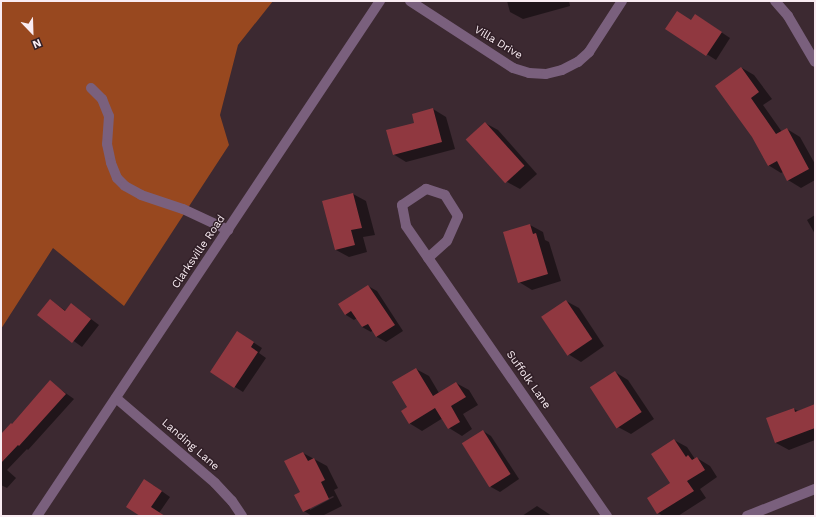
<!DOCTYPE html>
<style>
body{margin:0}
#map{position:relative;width:816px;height:517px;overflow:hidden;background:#3c2931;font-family:"Work Sans",sans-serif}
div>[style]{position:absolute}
.forest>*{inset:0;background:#98481f}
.shadow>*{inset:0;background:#0007}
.building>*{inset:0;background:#903840;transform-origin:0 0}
.service>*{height:10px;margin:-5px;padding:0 5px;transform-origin:5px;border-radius:5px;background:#7a607d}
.minor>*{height:10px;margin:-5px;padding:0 5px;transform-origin:5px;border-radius:5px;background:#7a607d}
span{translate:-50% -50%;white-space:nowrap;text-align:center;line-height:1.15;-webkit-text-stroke:3px #311f27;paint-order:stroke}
.street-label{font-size:11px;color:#f9ecf2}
.frame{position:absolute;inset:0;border:2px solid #f9ecf2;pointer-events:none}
.north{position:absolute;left:12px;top:12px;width:40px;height:40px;-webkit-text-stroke:3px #311f27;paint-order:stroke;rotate:157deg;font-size:11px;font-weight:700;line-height:16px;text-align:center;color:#f9ecf2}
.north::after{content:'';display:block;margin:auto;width:14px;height:18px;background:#f9ecf2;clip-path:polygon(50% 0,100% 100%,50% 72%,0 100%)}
</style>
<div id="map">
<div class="forest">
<i style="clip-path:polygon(1px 1px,273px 1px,238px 45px,220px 115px,229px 145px,124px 306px,53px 248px,1px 329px)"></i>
</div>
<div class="shadow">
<i style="clip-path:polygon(507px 1px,569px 1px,570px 6px,523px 19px,510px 12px)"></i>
<i style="clip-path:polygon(703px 20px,730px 38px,716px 60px,666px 28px,692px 21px)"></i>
<i style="clip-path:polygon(742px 68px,754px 75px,772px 99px,763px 105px,782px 132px,787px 129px,800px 137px,815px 164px,815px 180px,801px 188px,788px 180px,783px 172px,781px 173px,768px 165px)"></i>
<i style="clip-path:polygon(433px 109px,446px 117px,455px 149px,406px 162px,393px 154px,415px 124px)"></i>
<i style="clip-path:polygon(485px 123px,498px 130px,537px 174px,520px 189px,507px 182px,467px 139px)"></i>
<i style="clip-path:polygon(353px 194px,366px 201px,375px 235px,363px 237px,367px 252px,349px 257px,336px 250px)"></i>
<i style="clip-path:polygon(815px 215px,815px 234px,807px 220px)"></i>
<i style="clip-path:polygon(530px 225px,543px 232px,545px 240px,549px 242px,561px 281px,532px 290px,519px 282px)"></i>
<i style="clip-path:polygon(368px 286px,377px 291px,403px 331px,386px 342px,377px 337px,373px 330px,371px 332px,362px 327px,357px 318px,354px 320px,346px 315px,339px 305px)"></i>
<i style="clip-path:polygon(50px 300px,66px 311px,71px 304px,99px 325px,82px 347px,38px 315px)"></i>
<i style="clip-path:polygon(566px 301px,579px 308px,604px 346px,581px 362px,568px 354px)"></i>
<i style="clip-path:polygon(238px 332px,262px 348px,259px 353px,266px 358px,243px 392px,235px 387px)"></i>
<i style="clip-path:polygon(416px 369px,429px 376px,439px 393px,456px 383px,469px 390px,478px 405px,463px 414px,472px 429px,462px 436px,449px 428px,443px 418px,422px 431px,409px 423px,408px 407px)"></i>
<i style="clip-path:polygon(615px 372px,628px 380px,654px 419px,631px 434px,618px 427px)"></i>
<i style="clip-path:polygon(50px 382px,74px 399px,28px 450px,27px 449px,7px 470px,16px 478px,7px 488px,1px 485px,1px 436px,13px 425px)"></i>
<i style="clip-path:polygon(815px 405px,815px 440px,789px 450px,776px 443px,767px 419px,794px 409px,798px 411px)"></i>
<i style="clip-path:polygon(483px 431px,491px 436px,519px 479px,500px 492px,491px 487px)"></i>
<i style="clip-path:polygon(674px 440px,687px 447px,695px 459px,697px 458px,710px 466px,717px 477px,700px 489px,706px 498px,678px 516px,663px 516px,658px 513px,671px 483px)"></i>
<i style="clip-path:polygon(evenodd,303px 453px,327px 466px,338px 488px,334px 490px,342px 506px,322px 516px,312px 516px,304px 511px,301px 492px,303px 453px,333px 496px,334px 497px,310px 510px,310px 507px,333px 496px)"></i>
<i style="clip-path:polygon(153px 485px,170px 497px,159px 513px,164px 516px,141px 516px)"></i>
<i style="clip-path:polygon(537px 506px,552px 516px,522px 516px)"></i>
</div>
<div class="building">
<i style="clip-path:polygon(677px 11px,691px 20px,695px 14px,722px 32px,706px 56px,665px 29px)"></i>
<i style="clip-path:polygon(741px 67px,759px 92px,751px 98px,776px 134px,787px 128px,809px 169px,787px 181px,777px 161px,768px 166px,752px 137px,715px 86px)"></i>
<i style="clip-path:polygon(433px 108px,442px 142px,393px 155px,386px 130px,414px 123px,412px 114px)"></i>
<i style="left:485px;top:122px;width:59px;height:26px;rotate:48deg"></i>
<i style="clip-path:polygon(353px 193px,362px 228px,351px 230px,355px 245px,335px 250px,322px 201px)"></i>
<i style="clip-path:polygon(530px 224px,533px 234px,536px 233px,548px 274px,518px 283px,503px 232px)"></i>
<i style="clip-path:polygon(368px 285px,395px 325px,376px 337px,368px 324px,362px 327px,351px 311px,345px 315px,338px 304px)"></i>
<i style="clip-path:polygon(50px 299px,65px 311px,71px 303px,91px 319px,72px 343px,37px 315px)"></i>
<i style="left:566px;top:300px;width:47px;height:30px;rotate:56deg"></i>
<i style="clip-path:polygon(237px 331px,254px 342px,251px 347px,258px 352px,234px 388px,210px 372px)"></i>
<i style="clip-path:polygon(416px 368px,433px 396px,456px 382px,466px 397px,451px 406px,460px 422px,448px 429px,435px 408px,409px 424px,401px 411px,407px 407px,392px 382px)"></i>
<i style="left:615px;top:371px;width:49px;height:30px;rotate:57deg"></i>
<i style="clip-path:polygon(50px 380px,66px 394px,19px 446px,18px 445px,1px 463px,1px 434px,11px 423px,12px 424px)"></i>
<i style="clip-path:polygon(815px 404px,815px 428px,775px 443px,766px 418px,794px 408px,795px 412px)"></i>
<i style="left:483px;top:430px;width:52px;height:25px;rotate:58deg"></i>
<i style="clip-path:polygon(674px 439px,686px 457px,688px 455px,692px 460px,697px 457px,705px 470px,687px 481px,694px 491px,657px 514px,647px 498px,670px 483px,651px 454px)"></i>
<i style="clip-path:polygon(303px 452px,308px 461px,314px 458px,325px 480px,321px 482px,329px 499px,303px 512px,294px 495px,300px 492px,284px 461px)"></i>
<i style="clip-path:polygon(144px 479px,162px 491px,151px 507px,165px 516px,140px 516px,126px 507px)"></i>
</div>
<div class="service">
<i style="left:91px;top:88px;width:16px;rotate:45deg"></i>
<i style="left:102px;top:99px;width:18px;rotate:68deg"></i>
<i style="left:109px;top:116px;width:28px;rotate:94deg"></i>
<i style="left:107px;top:144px;width:19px;rotate:78deg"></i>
<i style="left:111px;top:163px;width:16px;rotate:68deg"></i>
<i style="left:117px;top:178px;width:11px;rotate:45deg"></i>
<i style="left:125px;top:186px;width:18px;rotate:29deg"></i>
<i style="left:141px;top:195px;width:44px;rotate:18.4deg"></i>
<i style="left:183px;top:209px;width:50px;rotate:25deg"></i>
</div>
<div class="minor">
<i style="left:410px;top:1px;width:123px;rotate:33deg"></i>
<i style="left:513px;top:68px;width:17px;rotate:17deg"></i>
<i style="left:529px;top:73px;width:17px;rotate:3deg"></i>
<i style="left:546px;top:74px;width:16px;rotate:-14deg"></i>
<i style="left:562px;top:70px;width:18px;rotate:-27deg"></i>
<i style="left:578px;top:62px;width:15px;rotate:-42deg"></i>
<i style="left:589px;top:52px;width:61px;rotate:-57.1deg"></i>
<i style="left:775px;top:1px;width:20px;rotate:49deg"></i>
<i style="left:788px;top:16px;width:53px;rotate:59.6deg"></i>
<i style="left:428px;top:258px;width:25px;rotate:-42deg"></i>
<i style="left:447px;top:241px;width:27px;rotate:-66deg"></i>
<i style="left:458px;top:216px;width:25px;rotate:-122deg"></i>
<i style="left:445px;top:195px;width:20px;rotate:-162deg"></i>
<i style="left:426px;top:189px;width:29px;rotate:146deg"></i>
<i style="left:402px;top:205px;width:21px;rotate:79deg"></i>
<i style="left:406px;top:226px;width:353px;rotate:55.3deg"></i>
<i style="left:116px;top:398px;width:130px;rotate:40.6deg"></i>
<i style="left:215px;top:483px;width:25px;rotate:47deg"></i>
<i style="left:232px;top:501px;width:18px;rotate:56deg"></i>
<i style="left:37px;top:516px;width:619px;rotate:-56.34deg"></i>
<i style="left:747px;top:516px;width:73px;rotate:-21.7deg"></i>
</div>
<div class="street-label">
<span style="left:498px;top:43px;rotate:31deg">Villa Drive</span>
<span style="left:199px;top:252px;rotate:-56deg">Clarksville Road</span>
<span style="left:528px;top:380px;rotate:55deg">Suffolk Lane</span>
<span style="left:190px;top:445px;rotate:41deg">Landing Lane</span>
</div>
<div class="frame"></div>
<div class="north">N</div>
</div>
